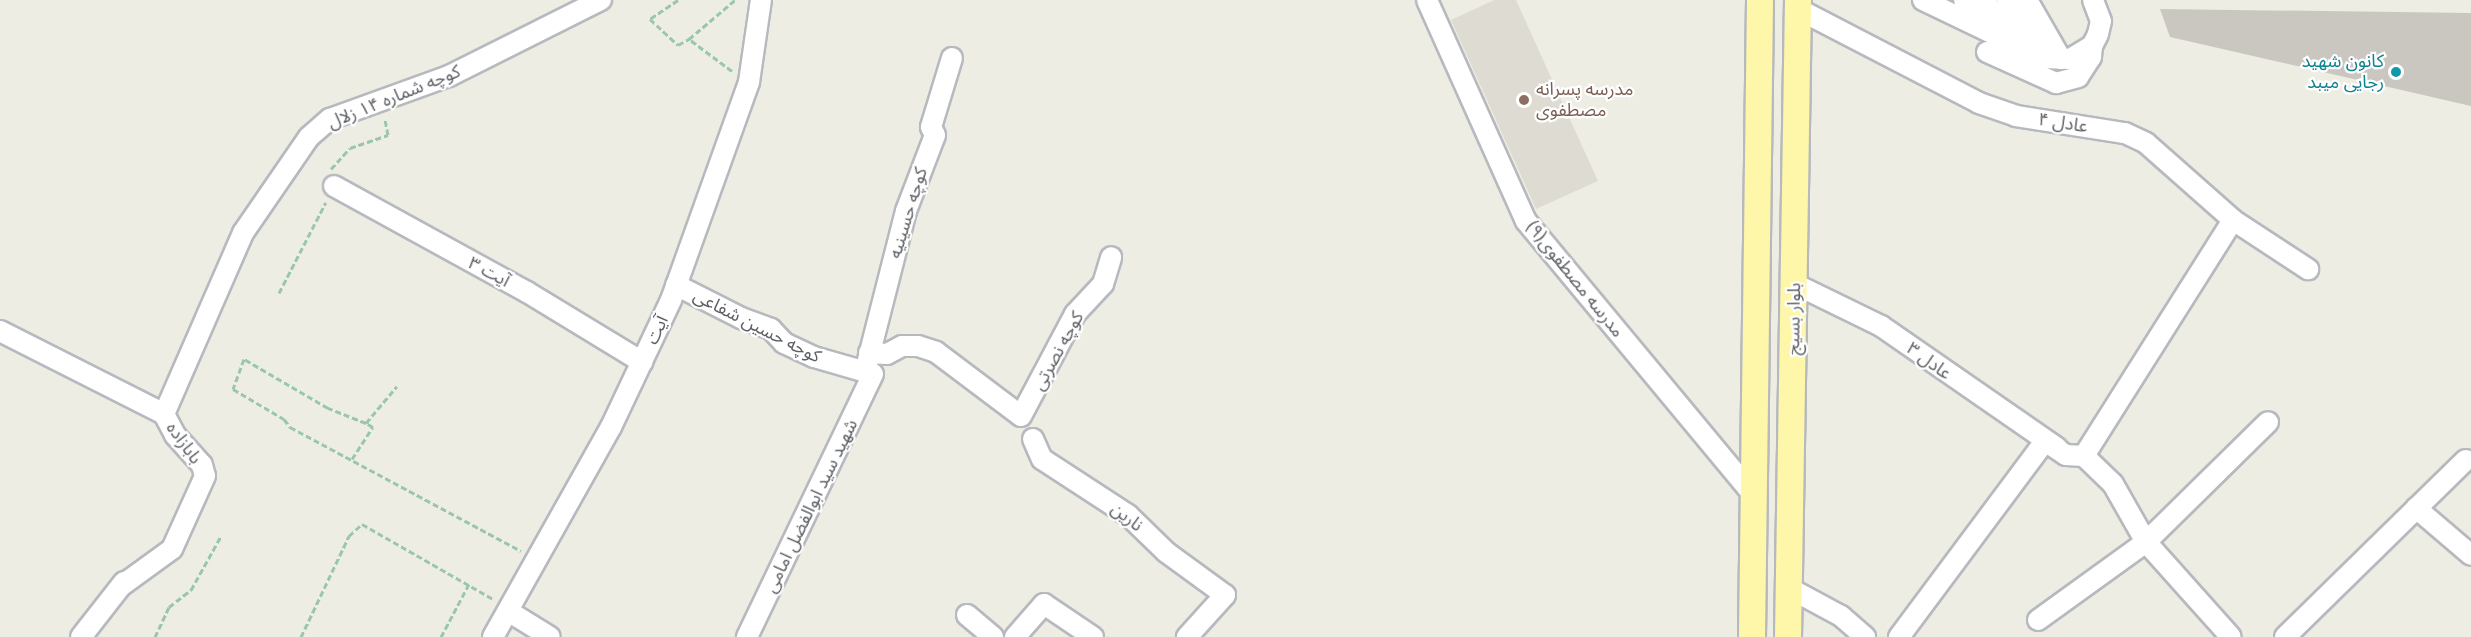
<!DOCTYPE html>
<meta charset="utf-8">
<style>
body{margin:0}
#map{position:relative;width:2471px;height:637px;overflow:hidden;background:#eeede4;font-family:"Public Sans","Noto Sans Arabic",sans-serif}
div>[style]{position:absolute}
.education>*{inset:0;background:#dedcd2}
.building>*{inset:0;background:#cac7c1}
.path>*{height:3px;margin-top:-1.5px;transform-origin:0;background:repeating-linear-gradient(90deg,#9ac7aa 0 6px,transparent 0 9px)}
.roads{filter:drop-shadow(2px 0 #b6b9be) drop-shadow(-2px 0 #b6b9be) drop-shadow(0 2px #b6b9be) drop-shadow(0 -2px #b6b9be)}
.minor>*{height:20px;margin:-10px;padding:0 10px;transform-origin:10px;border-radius:10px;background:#fff}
.major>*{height:26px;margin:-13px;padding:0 13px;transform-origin:13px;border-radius:13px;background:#fef6a9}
.dots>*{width:16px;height:16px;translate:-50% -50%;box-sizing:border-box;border:3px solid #fff;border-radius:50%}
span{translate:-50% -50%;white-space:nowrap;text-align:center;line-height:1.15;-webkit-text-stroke:4.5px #fff;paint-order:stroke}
.culture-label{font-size:18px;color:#0d838f}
.right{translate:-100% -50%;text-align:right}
.education-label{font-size:18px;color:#785e54}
.left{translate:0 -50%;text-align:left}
.street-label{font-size:18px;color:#5c5f64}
</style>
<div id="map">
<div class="education">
<i style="clip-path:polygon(1494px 0,1516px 0,1598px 181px,1536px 209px,1451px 20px)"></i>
</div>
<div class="building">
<i style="clip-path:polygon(2160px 9px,2471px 13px,2471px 106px,2170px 37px)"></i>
</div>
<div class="path">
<i style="left:678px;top:0;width:34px;rotate:146deg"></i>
<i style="left:650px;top:19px;width:38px;rotate:43deg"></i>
<i style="left:678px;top:45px;width:13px;rotate:-29deg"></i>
<i style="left:732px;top:71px;width:54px;rotate:-143.3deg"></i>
<i style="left:689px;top:39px;width:60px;rotate:-40.3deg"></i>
<i style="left:331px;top:169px;width:28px;rotate:-48deg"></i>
<i style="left:350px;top:148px;width:40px;rotate:-18.9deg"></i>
<i style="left:388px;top:135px;width:15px;rotate:-101deg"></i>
<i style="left:279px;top:293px;width:102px;rotate:-62.7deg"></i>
<i style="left:366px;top:423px;width:41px;rotate:-158.5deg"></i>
<i style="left:328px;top:408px;width:97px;rotate:-149.7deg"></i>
<i style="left:244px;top:359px;width:32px;rotate:110deg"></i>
<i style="left:233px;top:389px;width:59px;rotate:30.5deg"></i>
<i style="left:284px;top:419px;width:10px;rotate:53deg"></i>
<i style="left:290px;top:427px;width:262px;rotate:28.2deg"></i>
<i style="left:352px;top:459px;width:38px;rotate:-57deg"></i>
<i style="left:373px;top:427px;width:8px;rotate:-150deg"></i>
<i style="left:366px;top:423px;width:48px;rotate:-50deg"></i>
<i style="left:155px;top:637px;width:33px;rotate:-65deg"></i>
<i style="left:169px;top:607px;width:28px;rotate:-38deg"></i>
<i style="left:191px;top:590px;width:62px;rotate:-60.9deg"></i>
<i style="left:301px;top:637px;width:112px;rotate:-64.6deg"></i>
<i style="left:349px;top:536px;width:18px;rotate:-43deg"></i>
<i style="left:362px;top:524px;width:151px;rotate:29.8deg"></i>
<i style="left:441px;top:637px;width:60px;rotate:-62.2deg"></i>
</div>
<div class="roads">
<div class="minor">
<i style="left:1427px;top:0;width:242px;rotate:65.9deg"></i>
<i style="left:1526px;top:221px;width:357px;rotate:50.3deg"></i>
<i style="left:1923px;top:0;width:134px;rotate:25.6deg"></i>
<i style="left:2044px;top:58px;width:26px;rotate:2deg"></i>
<i style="left:2070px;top:59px;width:26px;rotate:-31deg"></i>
<i style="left:2092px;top:46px;width:13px;rotate:-63deg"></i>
<i style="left:2098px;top:34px;width:13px;rotate:-77deg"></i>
<i style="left:2101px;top:21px;width:22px;rotate:-111deg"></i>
<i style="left:1964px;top:0;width:30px;rotate:60deg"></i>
<i style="left:1985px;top:0;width:43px;rotate:62.2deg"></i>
<i style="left:2007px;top:0;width:60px;rotate:62.2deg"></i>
<i style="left:2027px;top:0;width:68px;rotate:60deg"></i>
<i style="left:1798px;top:9px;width:204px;rotate:27.4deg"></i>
<i style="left:1979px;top:103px;width:39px;rotate:19deg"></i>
<i style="left:2016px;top:116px;width:110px;rotate:8.9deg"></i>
<i style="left:2125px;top:133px;width:23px;rotate:25deg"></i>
<i style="left:2146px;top:143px;width:116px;rotate:41.5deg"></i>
<i style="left:2233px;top:220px;width:90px;rotate:33.2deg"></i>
<i style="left:1987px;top:52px;width:76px;rotate:24.2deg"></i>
<i style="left:2056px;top:83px;width:23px;rotate:-15deg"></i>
<i style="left:2078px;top:77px;width:24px;rotate:-57deg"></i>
<i style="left:2091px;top:57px;width:11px;rotate:-85deg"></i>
<i style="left:334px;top:186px;width:220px;rotate:28.8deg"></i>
<i style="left:527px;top:292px;width:135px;rotate:31.3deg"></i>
<i style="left:2233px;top:220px;width:279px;rotate:122.3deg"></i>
<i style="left:2084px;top:456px;width:40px;rotate:44deg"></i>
<i style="left:2113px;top:484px;width:67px;rotate:60.4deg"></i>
<i style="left:2146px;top:542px;width:171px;rotate:-44.5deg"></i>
<i style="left:1795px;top:284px;width:96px;rotate:26deg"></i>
<i style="left:1881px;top:326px;width:214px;rotate:34.7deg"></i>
<i style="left:676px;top:285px;width:73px;rotate:26.9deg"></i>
<i style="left:741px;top:318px;width:32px;rotate:20deg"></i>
<i style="left:771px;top:329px;width:19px;rotate:47deg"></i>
<i style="left:784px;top:343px;width:33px;rotate:25deg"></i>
<i style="left:814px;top:357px;width:61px;rotate:16.1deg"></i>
<i style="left:873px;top:374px;width:292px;rotate:115.6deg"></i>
<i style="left:0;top:331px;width:184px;rotate:26.8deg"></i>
<i style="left:164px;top:414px;width:24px;rotate:62deg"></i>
<i style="left:175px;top:435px;width:40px;rotate:48deg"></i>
<i style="left:202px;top:465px;width:11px;rotate:75deg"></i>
<i style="left:205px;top:476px;width:80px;rotate:114.3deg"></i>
<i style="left:172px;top:549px;width:63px;rotate:144deg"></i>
<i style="left:869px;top:353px;width:18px;rotate:3deg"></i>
<i style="left:887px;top:354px;width:17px;rotate:-28deg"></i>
<i style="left:902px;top:346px;width:16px"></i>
<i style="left:918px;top:346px;width:19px;rotate:18deg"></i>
<i style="left:936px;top:352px;width:106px;rotate:37deg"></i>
<i style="left:1021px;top:416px;width:115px;rotate:-62.1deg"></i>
<i style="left:1075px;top:314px;width:41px;rotate:-47deg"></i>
<i style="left:1103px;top:284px;width:28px;rotate:-73deg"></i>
<i style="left:867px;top:364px;width:158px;rotate:-75.7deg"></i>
<i style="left:906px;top:211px;width:81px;rotate:-69.1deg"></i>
<i style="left:935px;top:135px;width:9px;rotate:-117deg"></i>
<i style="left:931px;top:127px;width:72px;rotate:-73.1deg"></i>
<i style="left:164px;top:414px;width:197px;rotate:-66.4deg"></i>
<i style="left:243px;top:233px;width:116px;rotate:-55.5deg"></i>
<i style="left:309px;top:137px;width:28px;rotate:-41deg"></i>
<i style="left:330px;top:119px;width:127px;rotate:-19.9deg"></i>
<i style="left:449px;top:76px;width:170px;rotate:-26.6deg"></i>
<i style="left:1033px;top:439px;width:22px;rotate:66deg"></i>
<i style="left:1042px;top:459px;width:103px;rotate:33.1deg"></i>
<i style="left:1128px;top:515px;width:53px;rotate:44.2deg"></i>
<i style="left:1166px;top:552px;width:73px;rotate:36.1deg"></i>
<i style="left:1225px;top:595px;width:57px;rotate:132.1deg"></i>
<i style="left:2416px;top:508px;width:72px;rotate:40.5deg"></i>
<i style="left:1789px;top:588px;width:59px;rotate:28.3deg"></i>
<i style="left:1841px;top:616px;width:32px;rotate:41deg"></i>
<i style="left:508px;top:611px;width:49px;rotate:31.8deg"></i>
<i style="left:967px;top:615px;width:34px;rotate:40deg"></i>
<i style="left:2038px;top:620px;width:133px;rotate:-35.8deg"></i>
<i style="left:2146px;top:542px;width:127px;rotate:48.2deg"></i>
<i style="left:81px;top:637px;width:70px;rotate:-52deg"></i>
<i style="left:493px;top:637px;width:241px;rotate:-60.7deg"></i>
<i style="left:611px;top:427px;width:140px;rotate:-64.7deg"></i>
<i style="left:671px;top:300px;width:232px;rotate:-70.3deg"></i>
<i style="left:749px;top:82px;width:83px;rotate:-81.7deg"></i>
<i style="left:1015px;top:637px;width:44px;rotate:-48.7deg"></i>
<i style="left:1044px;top:604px;width:59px;rotate:34deg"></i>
<i style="left:1899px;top:637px;width:244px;rotate:-53.3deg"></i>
<i style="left:2045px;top:441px;width:25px;rotate:34deg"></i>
<i style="left:2066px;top:455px;width:18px;rotate:3deg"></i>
<i style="left:2285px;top:637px;width:253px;rotate:-44.4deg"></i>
</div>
<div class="major">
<i style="left:1752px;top:637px;width:637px;rotate:-89.28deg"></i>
<i style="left:1788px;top:637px;width:637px;rotate:-89.1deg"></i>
</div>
</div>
<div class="dots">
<i style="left:2396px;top:72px;background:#0f9aa8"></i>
<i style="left:1524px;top:100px;background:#8d6e63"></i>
</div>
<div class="culture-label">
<span class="right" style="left:2384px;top:72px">کانون شهید<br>رجایی میبد</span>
</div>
<div class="education-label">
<span class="left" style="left:1536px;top:100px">مدرسه پسرانه<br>مصطفوی</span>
</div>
<div class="street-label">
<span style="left:394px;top:97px;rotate:-22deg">کوچه شماره ۱۴ زلال</span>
<span style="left:2063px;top:123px;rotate:9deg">عادل ۴</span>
<span style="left:908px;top:213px;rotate:-73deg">کوچه حسینیه</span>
<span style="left:489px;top:272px;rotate:28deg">آیت ۳</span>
<span style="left:1575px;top:279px;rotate:51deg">مدرسه مصطفوی(۹)</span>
<span style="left:1794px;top:319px;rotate:-89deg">بلوار بسیج</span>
<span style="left:757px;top:326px;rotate:27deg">کوچه حسین شفاعی</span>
<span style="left:657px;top:330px;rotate:-65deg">آیت</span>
<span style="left:1058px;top:351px;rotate:-61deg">کوچه نصرتی</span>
<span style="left:1929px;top:361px;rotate:36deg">عادل ۳</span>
<span style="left:184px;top:443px;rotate:54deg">بابازاده</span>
<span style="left:811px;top:506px;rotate:-64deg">شهید سید ابوالفضل امامی</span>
<span style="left:1127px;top:517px;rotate:38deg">نارین</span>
</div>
</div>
